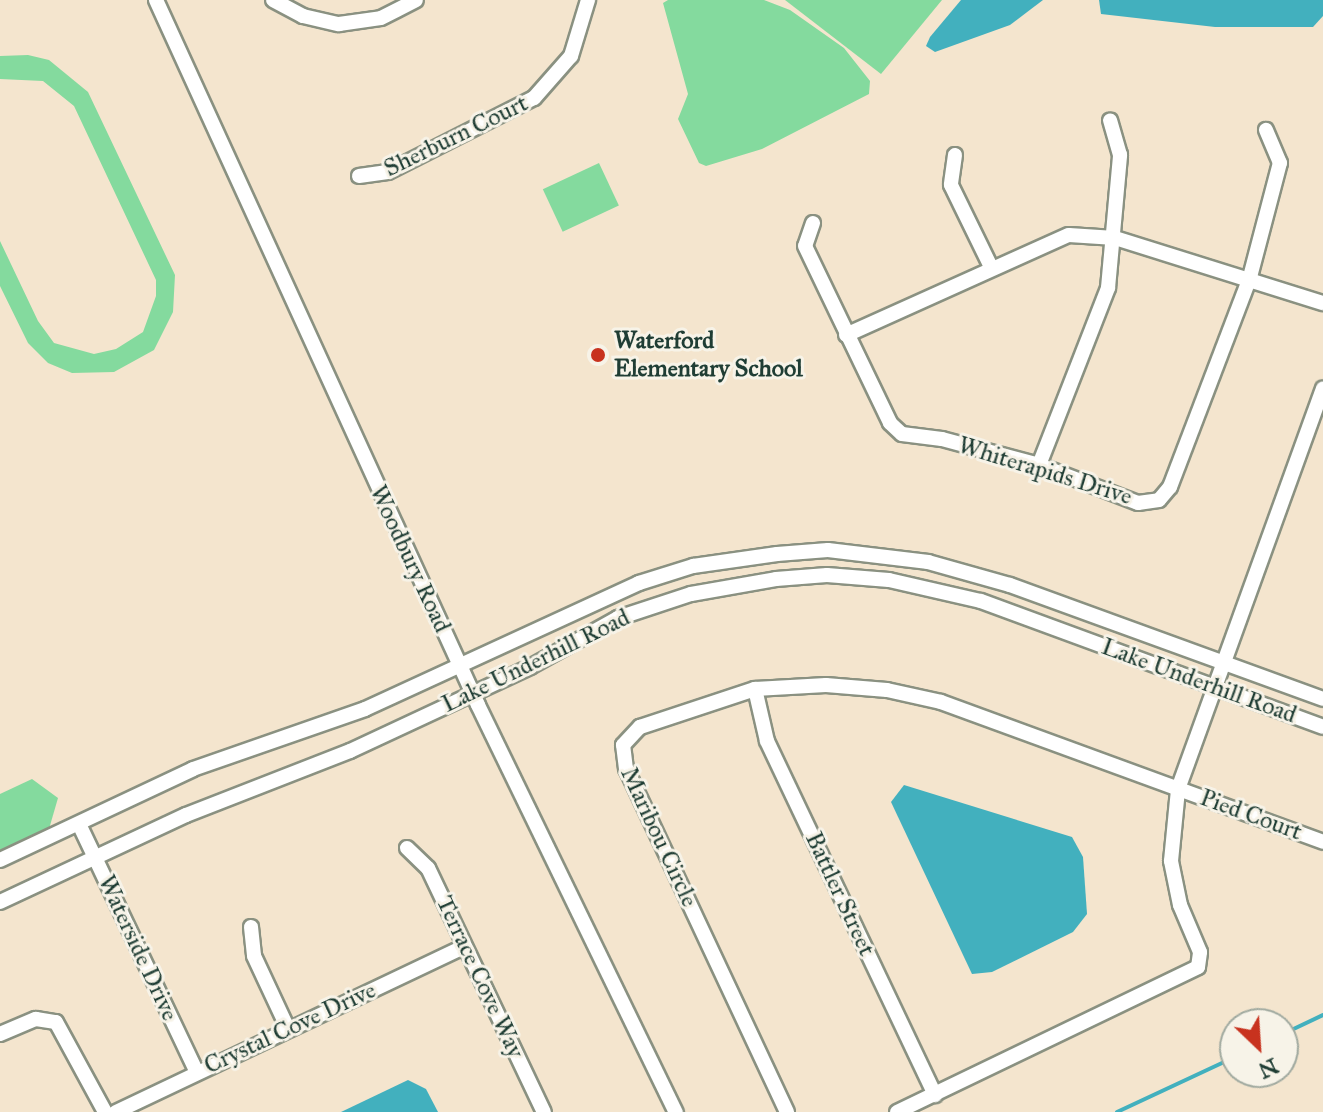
<!DOCTYPE html>
<style>
body{margin:0}
#map{position:relative;width:1323px;height:1112px;overflow:hidden;background:#f4e5ce;font-family:"IM FELL Great Primer",serif}
div>[style]{position:absolute}
.green>*{inset:0;background:#84da9e;transform-origin:0 0}
.water>*{inset:0;background:#42b0be}
.stream>*{height:4px;margin:-2px;padding:0 2px;transform-origin:2px;border-radius:2px;background:#42b0be}
.roads{filter:drop-shadow(2px 0 #8a9181) drop-shadow(-2px 0 #8a9181) drop-shadow(0 2px #8a9181) drop-shadow(0 -2px #8a9181)}
.minor>*{height:14px;margin:-7px;padding:0 7px;transform-origin:7px;border-radius:7px;background:#fff}
.dots>*{width:22px;height:22px;translate:-50% -50%;box-sizing:border-box;border:4px solid #f7f3e8;border-radius:50%}
span{translate:-50% -50%;white-space:nowrap;text-align:center;line-height:1.15;-webkit-text-stroke:6px #f7f3e8;paint-order:stroke}
.street-label{font-size:24px;color:#1f3d34}
.poi-label{font-size:24px;color:#1f3d34;font-weight:700}
.left{translate:0 -50%;text-align:left}
.north{position:absolute;left:1219px;top:1008px;width:80px;height:80px;box-sizing:border-box;background:#f7f3e8;border:2px solid #a1aaa0;border-radius:50%;rotate:155deg;font-size:22px;font-weight:700;line-height:32px;text-align:center;color:#1f3d34}
.north::after{content:'';display:block;margin:auto;width:28px;height:36px;background:#c8321e;clip-path:polygon(50% 0,100% 100%,50% 72%,0 100%)}
</style>
<div id="map">
<div class="green">
<i style="clip-path:polygon(668px 0,764px 0,790px 10px,844px 48px,870px 81px,869px 94px,762px 149px,706px 166px,699px 163px,678px 119px,688px 94px,663px 3px)"></i>
<i style="clip-path:polygon(785px 0,942px 0,881px 74px)"></i>
<i style="clip-path:polygon(28px 55px,49px 60px,88px 92px,175px 275px,173px 312px,154px 350px,114px 372px,72px 373px,48px 363px,28px 343px,0 286px,0 241px,38px 321px,54px 343px,94px 354px,116px 349px,143px 332px,156px 296px,156px 280px,74px 106px,43px 81px,0 79px,0 56px)"></i>
<i style="left:599px;top:163px;width:47px;height:62px;rotate:65deg"></i>
<i style="clip-path:polygon(32px 779px,58px 798px,49px 829px,0 852px,0 794px)"></i>
</div>
<div class="water">
<i style="clip-path:polygon(961px 0,1043px 0,1010px 25px,935px 52px,926px 46px,930px 37px)"></i>
<i style="clip-path:polygon(1099px 0,1323px 0,1323px 16px,1313px 27px,1215px 27px,1101px 14px)"></i>
<i style="clip-path:polygon(904px 785px,1072px 837px,1083px 857px,1087px 914px,1073px 932px,992px 972px,972px 974px,891px 802px)"></i>
<i style="clip-path:polygon(408px 1080px,426px 1089px,438px 1112px,341px 1112px)"></i>
</div>
<div class="stream">
<i style="left:1283px;top:1034px;width:44px;rotate:-25.4deg"></i>
<i style="left:1117px;top:1112px;width:130px;rotate:-25deg"></i>
</div>
<div class="roads">
<div class="minor">
<i style="left:156px;top:0;width:775px;rotate:65.45deg"></i>
<i style="left:478px;top:705px;width:453px;rotate:64.1deg"></i>
<i style="left:273px;top:0;width:34px;rotate:28deg"></i>
<i style="left:303px;top:16px;width:37px;rotate:13deg"></i>
<i style="left:339px;top:24px;width:42px;rotate:-8.1deg"></i>
<i style="left:381px;top:18px;width:39px;rotate:-27deg"></i>
<i style="left:955px;top:155px;width:30px;rotate:98deg"></i>
<i style="left:951px;top:185px;width:91px;rotate:64deg"></i>
<i style="left:359px;top:176px;width:29px;rotate:-8deg"></i>
<i style="left:388px;top:172px;width:164px;rotate:-26.9deg"></i>
<i style="left:534px;top:98px;width:56px;rotate:-48.6deg"></i>
<i style="left:571px;top:56px;width:59px;rotate:-73.1deg"></i>
<i style="left:813px;top:223px;width:24px;rotate:109deg"></i>
<i style="left:805px;top:246px;width:196px;rotate:64.3deg"></i>
<i style="left:890px;top:423px;width:16px;rotate:43deg"></i>
<i style="left:902px;top:434px;width:40px;rotate:7.1deg"></i>
<i style="left:942px;top:439px;width:100px;rotate:15deg"></i>
<i style="left:1039px;top:465px;width:106px;rotate:21deg"></i>
<i style="left:1138px;top:503px;width:21px;rotate:-8deg"></i>
<i style="left:1159px;top:500px;width:17px;rotate:-50deg"></i>
<i style="left:1170px;top:487px;width:225px;rotate:-69.1deg"></i>
<i style="left:1250px;top:277px;width:118px;rotate:-75.3deg"></i>
<i style="left:1280px;top:163px;width:36px;rotate:-113deg"></i>
<i style="left:846px;top:335px;width:244px;rotate:-24.2deg"></i>
<i style="left:1069px;top:235px;width:46px;rotate:3.7deg"></i>
<i style="left:1115px;top:238px;width:218px;rotate:17.4deg"></i>
<i style="left:1039px;top:465px;width:190px;rotate:-68.7deg"></i>
<i style="left:1108px;top:288px;width:134px;rotate:-84.8deg"></i>
<i style="left:1120px;top:155px;width:36px;rotate:-106deg"></i>
<i style="left:755px;top:689px;width:53px;rotate:77deg"></i>
<i style="left:767px;top:741px;width:392px;rotate:64.6deg"></i>
<i style="left:79px;top:824px;width:275px;rotate:64.6deg"></i>
<i style="left:407px;top:848px;width:29px;rotate:44deg"></i>
<i style="left:428px;top:868px;width:270px;rotate:64.6deg"></i>
<i style="left:0;top:860px;width:213px;rotate:-25.2deg"></i>
<i style="left:193px;top:769px;width:182px;rotate:-19.2deg"></i>
<i style="left:365px;top:709px;width:302px;rotate:-24.7deg"></i>
<i style="left:639px;top:583px;width:57px;rotate:-17.5deg"></i>
<i style="left:693px;top:566px;width:85px;rotate:-8.1deg"></i>
<i style="left:777px;top:554px;width:51px;rotate:-4.5deg"></i>
<i style="left:828px;top:550px;width:101px;rotate:6.8deg"></i>
<i style="left:928px;top:562px;width:85px;rotate:15.7deg"></i>
<i style="left:1010px;top:585px;width:333px;rotate:20deg"></i>
<i style="left:0;top:902px;width:205px;rotate:-25.1deg"></i>
<i style="left:186px;top:815px;width:176px;rotate:-21.3deg"></i>
<i style="left:350px;top:751px;width:199px;rotate:-25deg"></i>
<i style="left:530px;top:667px;width:101px;rotate:-29.1deg"></i>
<i style="left:618px;top:618px;width:77px;rotate:-18.2deg"></i>
<i style="left:691px;top:594px;width:86px;rotate:-10deg"></i>
<i style="left:776px;top:579px;width:51px;rotate:-4.5deg"></i>
<i style="left:827px;top:575px;width:62px;rotate:4.6deg"></i>
<i style="left:889px;top:580px;width:94px;rotate:12.9deg"></i>
<i style="left:981px;top:601px;width:364px;rotate:20.2deg"></i>
<i style="left:251px;top:927px;width:29px;rotate:84deg"></i>
<i style="left:254px;top:956px;width:81px;rotate:65deg"></i>
<i style="left:0;top:1034px;width:39px;rotate:-23deg"></i>
<i style="left:36px;top:1019px;width:20px;rotate:9deg"></i>
<i style="left:56px;top:1022px;width:102px;rotate:61.4deg"></i>
<i style="left:116px;top:1112px;width:386px;rotate:-25.4deg"></i>
<i style="left:787px;top:1112px;width:379px;rotate:-115.1deg"></i>
<i style="left:626px;top:769px;width:24px;rotate:-97deg"></i>
<i style="left:623px;top:745px;width:25px;rotate:-47deg"></i>
<i style="left:640px;top:727px;width:121px;rotate:-18.3deg"></i>
<i style="left:755px;top:689px;width:71px;rotate:-3.2deg"></i>
<i style="left:826px;top:685px;width:61px;rotate:4.7deg"></i>
<i style="left:887px;top:690px;width:55px;rotate:12.5deg"></i>
<i style="left:941px;top:702px;width:407px;rotate:20.1deg"></i>
<i style="left:897px;top:1112px;width:334px;rotate:-25.7deg"></i>
<i style="left:1198px;top:967px;width:15px;rotate:-82deg"></i>
<i style="left:1200px;top:952px;width:51px;rotate:-113.1deg"></i>
<i style="left:1180px;top:905px;width:45px;rotate:-101.6deg"></i>
<i style="left:1171px;top:861px;width:72px;rotate:-84.4deg"></i>
<i style="left:1178px;top:789px;width:426px;rotate:-70.1deg"></i>
</div>
</div>
<div class="dots">
<i style="left:598px;top:355px;background:#c8321e"></i>
</div>
<div class="street-label">
<span style="left:456px;top:136px;rotate:-26deg">Sherburn Court</span>
<span style="left:1045px;top:471px;rotate:17deg">Whiterapids Drive</span>
<span style="left:410px;top:559px;rotate:65deg">Woodbury Road</span>
<span style="left:536px;top:661px;rotate:-26deg">Lake Underhill Road</span>
<span style="left:1199px;top:681px;rotate:20deg">Lake Underhill Road</span>
<span style="left:1251px;top:815px;rotate:20deg">Pied Court</span>
<span style="left:659px;top:837px;rotate:65deg">Maribou Circle</span>
<span style="left:840px;top:894px;rotate:65deg">Battler Street</span>
<span style="left:138px;top:948px;rotate:65deg">Waterside Drive</span>
<span style="left:480px;top:977px;rotate:65deg">Terrace Cove Way</span>
<span style="left:290px;top:1028px;rotate:-25deg">Crystal Cove Drive</span>
</div>
<div class="poi-label">
<span class="left" style="left:614px;top:355px">Waterford<br>Elementary School</span>
</div>
<div class="north">N</div>
</div>
